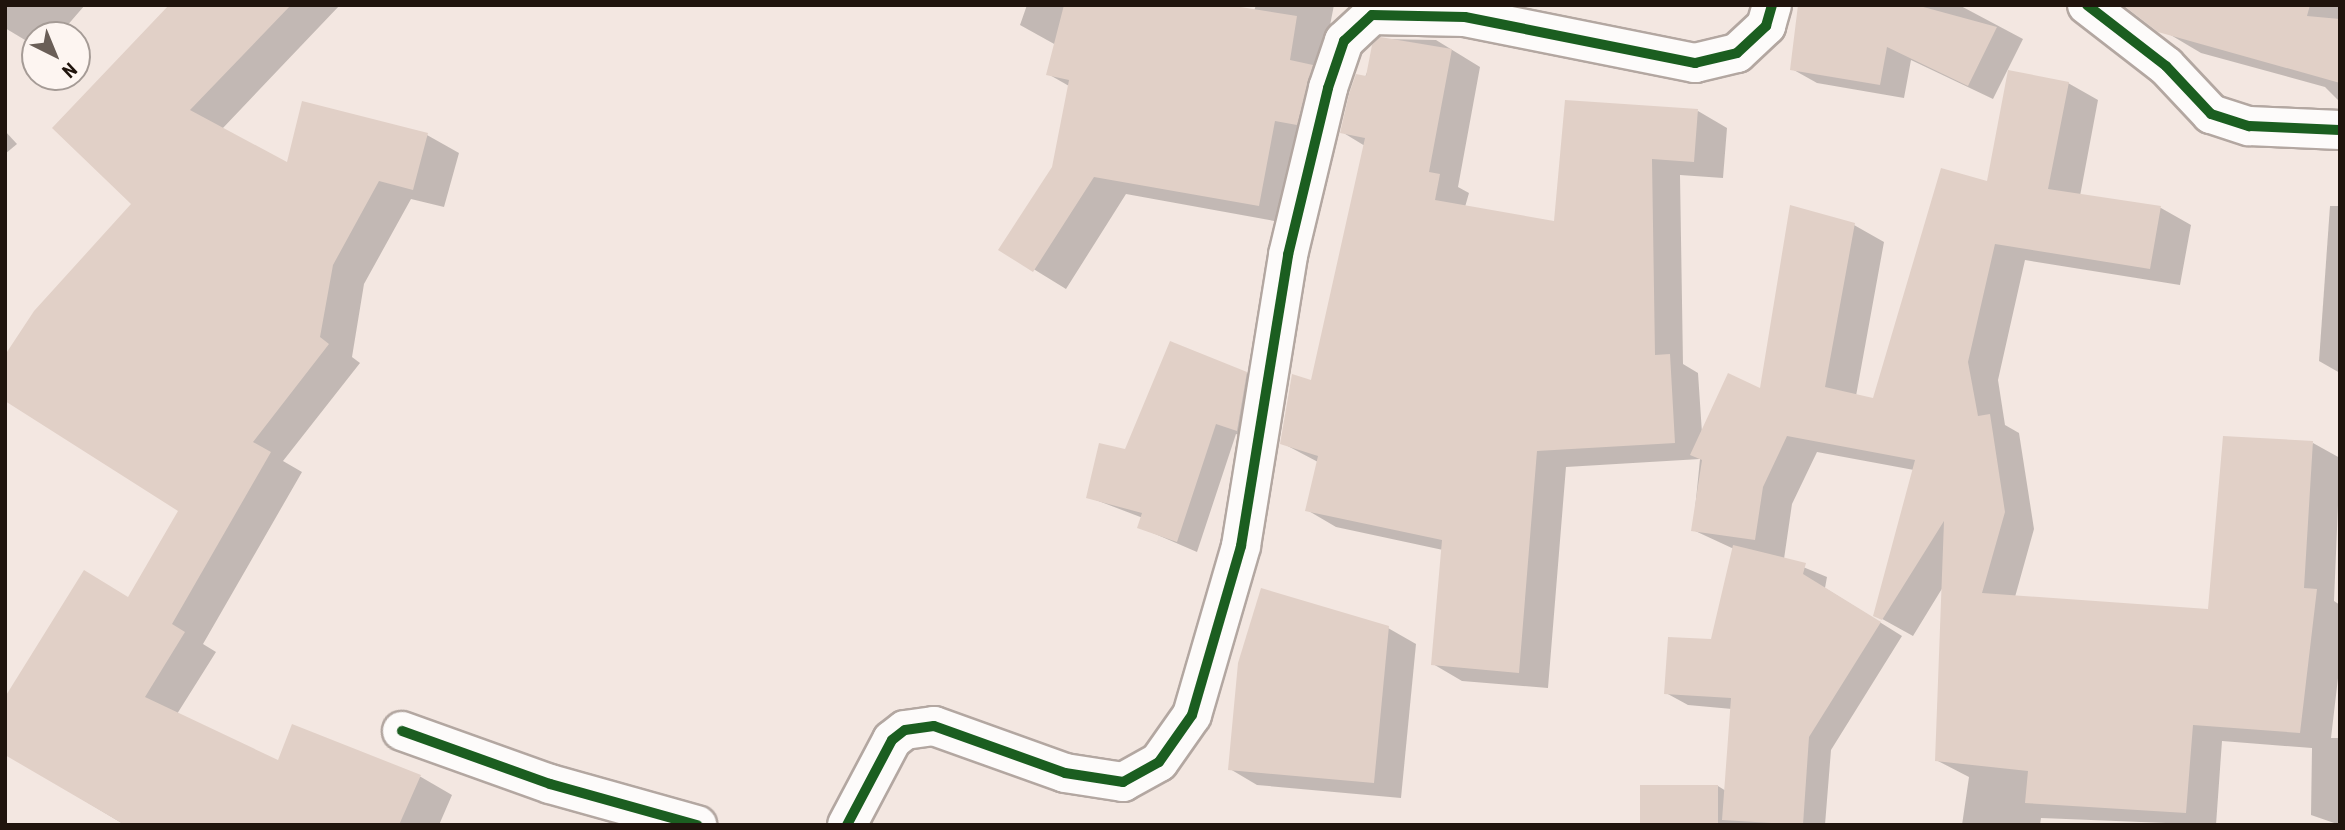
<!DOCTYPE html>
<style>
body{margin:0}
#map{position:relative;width:2345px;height:830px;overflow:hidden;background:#f3e7e1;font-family:"Roboto Condensed",sans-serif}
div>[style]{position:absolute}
.shadow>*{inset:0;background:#0003}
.building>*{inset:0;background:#e1d0c7;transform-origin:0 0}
.roads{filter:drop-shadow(2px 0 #b3a7a1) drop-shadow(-2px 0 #b3a7a1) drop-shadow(0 2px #b3a7a1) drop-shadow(0 -2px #b3a7a1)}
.minor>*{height:38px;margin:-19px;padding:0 19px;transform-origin:19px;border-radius:19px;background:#fdfbfa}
.cycleway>*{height:10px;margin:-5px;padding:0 5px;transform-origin:5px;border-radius:5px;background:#1b5e20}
span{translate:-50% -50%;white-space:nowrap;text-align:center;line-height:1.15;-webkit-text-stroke:5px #fdf5f1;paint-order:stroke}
.frame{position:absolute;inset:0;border:7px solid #20140d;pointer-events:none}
.north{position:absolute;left:21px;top:21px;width:70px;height:70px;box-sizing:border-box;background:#fdf5f1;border:2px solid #a59b96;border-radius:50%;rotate:137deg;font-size:19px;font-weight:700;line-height:28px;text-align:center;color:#20140d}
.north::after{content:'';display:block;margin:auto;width:24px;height:32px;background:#6a5e57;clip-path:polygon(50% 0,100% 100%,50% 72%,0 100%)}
</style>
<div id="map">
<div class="shadow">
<i style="clip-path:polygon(5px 5px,85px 5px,59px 35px,35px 35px,35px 46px,5px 28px)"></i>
<i style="clip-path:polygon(171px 5px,340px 5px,222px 129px,288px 165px,427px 135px,459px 153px,444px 207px,411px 199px,364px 284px,352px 357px,360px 363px,283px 461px,302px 472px,203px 644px,216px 652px,177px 714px,279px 763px,293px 727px,421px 777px,452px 795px,439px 825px,125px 825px,5px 753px,129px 598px,181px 510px,134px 204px)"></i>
<i style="clip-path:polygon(1027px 5px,1222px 5px,1254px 11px,1256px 5px,1334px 5px,1291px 224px,1126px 194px,1066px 289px,1001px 249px,1054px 168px,1069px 86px,1048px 74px,1056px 45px,1020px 25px)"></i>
<i style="clip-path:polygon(1803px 5px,1959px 5px,2023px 39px,1993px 99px,1911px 60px,1904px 98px,1817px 83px,1792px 69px)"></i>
<i style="clip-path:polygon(2175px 5px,2340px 5px,2340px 102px,2325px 87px,2201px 53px,2169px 34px)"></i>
<i style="clip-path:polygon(1381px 39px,1436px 40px,1480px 67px,1458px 187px,1469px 193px,1465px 207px,1556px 223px,1698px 111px,1727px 128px,1723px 178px,1680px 175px,1683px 364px,1698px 373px,1702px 433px,1761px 391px,1854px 225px,1884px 242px,1856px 396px,1874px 400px,1988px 184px,2068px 83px,2098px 100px,2080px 196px,2161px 208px,2191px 225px,2180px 285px,2025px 260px,1998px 380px,2005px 425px,2019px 433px,2034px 529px,2015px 597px,2209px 611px,2313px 443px,2340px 458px,2334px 601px,2340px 605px,2340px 661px,2331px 738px,2340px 738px,2340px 825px,2311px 815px,2312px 748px,2222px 741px,2216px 825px,2041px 818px,2040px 825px,1962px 825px,1969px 777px,1936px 760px,1943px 587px,1913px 636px,1875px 615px,1914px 470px,1817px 452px,1792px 504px,1784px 559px,1827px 577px,1825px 588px,1902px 636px,1831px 750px,1825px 825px,1642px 825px,1718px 786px,1726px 791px,1732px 709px,1688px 705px,1666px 693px,1712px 641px,1734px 549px,1693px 530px,1700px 459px,1566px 467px,1548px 688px,1462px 681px,1433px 664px,1443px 550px,1336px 527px,1307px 510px,1318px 462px,1282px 443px,1312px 382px,1365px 146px,1342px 132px)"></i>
<i style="clip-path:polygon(5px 131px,17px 144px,5px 154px)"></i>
<i style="clip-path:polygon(2330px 206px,2340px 206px,2340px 373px,2319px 361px)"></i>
<i style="clip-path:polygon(1246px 373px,1266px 385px,1257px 441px,1236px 434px,1197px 552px,1139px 527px,1143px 518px,1088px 497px,1126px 451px)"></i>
<i style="clip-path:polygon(1388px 628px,1416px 644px,1401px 798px,1257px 785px,1230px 769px)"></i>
</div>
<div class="building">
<i style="clip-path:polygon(169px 5px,291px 5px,190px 110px,287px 162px,302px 101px,428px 133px,413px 190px,379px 181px,333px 265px,320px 337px,329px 344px,253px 442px,271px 452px,172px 624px,185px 632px,145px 697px,278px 760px,292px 724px,421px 775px,399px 825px,125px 825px,5px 755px,5px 697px,84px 570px,128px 597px,178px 511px,5px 401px,5px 355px,34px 311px,131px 204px,52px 128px)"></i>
<i style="clip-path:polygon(1064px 5px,1228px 5px,1297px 16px,1290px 60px,1313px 65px,1297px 125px,1275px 121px,1259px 206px,1094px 177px,1033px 272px,998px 250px,1052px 167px,1069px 80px,1046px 75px)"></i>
<i style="clip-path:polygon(1798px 5px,1916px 5px,1997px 27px,1968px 86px,1887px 47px,1880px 85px,1790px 70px)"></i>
<i style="clip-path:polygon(2123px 5px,2310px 5px,2307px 16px,2340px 19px,2340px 83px,2158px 32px)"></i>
<i style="clip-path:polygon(1380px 37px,1452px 49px,1429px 172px,1440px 174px,1435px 200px,1554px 221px,1565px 100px,1698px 109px,1694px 162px,1652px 159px,1655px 355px,1670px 354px,1675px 443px,1537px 451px,1519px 673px,1431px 665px,1442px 540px,1305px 511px,1318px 456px,1280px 444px,1292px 374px,1311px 380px,1365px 138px,1340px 133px,1349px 94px,1356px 74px,1366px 76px,1372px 45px)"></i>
<i style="clip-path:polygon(2008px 70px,2069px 82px,2048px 189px,2161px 206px,2150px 269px,1995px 244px,1968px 362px,1978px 416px,1990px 414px,2005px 512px,1982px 593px,2208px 609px,2223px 436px,2313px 441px,2304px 588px,2317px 589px,2300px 733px,2193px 725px,2186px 813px,2025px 803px,2028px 771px,1935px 761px,1944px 521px,1882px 620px,1873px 616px,1915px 460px,1787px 436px,1763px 487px,1755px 540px,1691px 531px,1702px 460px,1690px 455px,1728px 373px,1760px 388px,1790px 205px,1855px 223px,1825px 387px,1873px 398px,1941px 168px,1987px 181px)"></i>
<i style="clip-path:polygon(1170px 341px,1247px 372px,1237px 431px,1216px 424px,1177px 542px,1137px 528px,1142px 513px,1086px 498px,1099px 443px,1125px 449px)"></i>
<i style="clip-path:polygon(1733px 545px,1806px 563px,1803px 574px,1881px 622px,1809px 737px,1803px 825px,1722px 820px,1731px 698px,1664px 694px,1668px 637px,1711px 639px)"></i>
<i style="clip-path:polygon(1261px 588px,1389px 626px,1374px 783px,1228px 770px,1238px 663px)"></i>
<i style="left:1640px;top:785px;width:78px;height:40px"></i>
</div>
<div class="roads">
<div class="minor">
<i style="left:2087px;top:5px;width:100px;rotate:37.7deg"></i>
<i style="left:2166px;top:66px;width:66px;rotate:46.8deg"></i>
<i style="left:2211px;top:114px;width:40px;rotate:18deg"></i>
<i style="left:2249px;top:126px;width:91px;rotate:2.5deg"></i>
<i style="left:402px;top:731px;width:157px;rotate:19.7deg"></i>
<i style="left:550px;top:784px;width:153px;rotate:15.6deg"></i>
<i style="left:847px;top:825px;width:96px;rotate:-62.1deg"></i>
<i style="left:892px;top:740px;width:16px;rotate:-38deg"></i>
<i style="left:905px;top:730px;width:29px;rotate:-8deg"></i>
<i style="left:934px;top:726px;width:139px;rotate:19.7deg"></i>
<i style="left:1065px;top:773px;width:59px;rotate:8.8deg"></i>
<i style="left:1123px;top:782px;width:41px;rotate:-29.1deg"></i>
<i style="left:1159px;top:762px;width:57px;rotate:-54.9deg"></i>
<i style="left:1192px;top:715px;width:176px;rotate:-73.8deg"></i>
<i style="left:1241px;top:546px;width:295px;rotate:-80.8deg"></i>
<i style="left:1288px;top:255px;width:172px;rotate:-76.5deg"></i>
<i style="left:1328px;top:88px;width:50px;rotate:-71.2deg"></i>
<i style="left:1344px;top:41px;width:38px;rotate:-43deg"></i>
<i style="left:1372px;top:15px;width:93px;rotate:1.2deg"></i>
<i style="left:1465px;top:17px;width:235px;rotate:11.3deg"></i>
<i style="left:1695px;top:63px;width:43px;rotate:-13.4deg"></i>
<i style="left:1737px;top:53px;width:40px;rotate:-43deg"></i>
<i style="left:1766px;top:26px;width:22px;rotate:-74deg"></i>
</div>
</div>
<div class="cycleway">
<i style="left:2087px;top:5px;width:100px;rotate:37.7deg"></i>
<i style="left:2166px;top:66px;width:66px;rotate:46.8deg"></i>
<i style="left:2211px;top:114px;width:40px;rotate:18deg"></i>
<i style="left:2249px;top:126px;width:91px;rotate:2.5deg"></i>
<i style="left:402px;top:731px;width:157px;rotate:19.7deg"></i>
<i style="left:550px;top:784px;width:153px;rotate:15.6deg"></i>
<i style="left:847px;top:825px;width:96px;rotate:-62.1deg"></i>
<i style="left:892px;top:740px;width:16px;rotate:-38deg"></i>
<i style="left:905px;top:730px;width:29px;rotate:-8deg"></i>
<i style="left:934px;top:726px;width:139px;rotate:19.7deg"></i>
<i style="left:1065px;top:773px;width:59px;rotate:8.8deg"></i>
<i style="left:1123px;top:782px;width:41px;rotate:-29.1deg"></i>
<i style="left:1159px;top:762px;width:57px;rotate:-54.9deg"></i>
<i style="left:1192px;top:715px;width:176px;rotate:-73.8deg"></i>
<i style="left:1241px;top:546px;width:295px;rotate:-80.8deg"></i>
<i style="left:1288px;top:255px;width:172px;rotate:-76.5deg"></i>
<i style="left:1328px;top:88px;width:50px;rotate:-71.2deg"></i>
<i style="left:1344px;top:41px;width:38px;rotate:-43deg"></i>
<i style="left:1372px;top:15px;width:93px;rotate:1.2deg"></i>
<i style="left:1465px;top:17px;width:235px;rotate:11.3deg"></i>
<i style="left:1695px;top:63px;width:43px;rotate:-13.4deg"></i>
<i style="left:1737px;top:53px;width:40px;rotate:-43deg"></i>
<i style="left:1766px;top:26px;width:22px;rotate:-74deg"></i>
</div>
<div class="frame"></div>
<div class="north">N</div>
</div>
